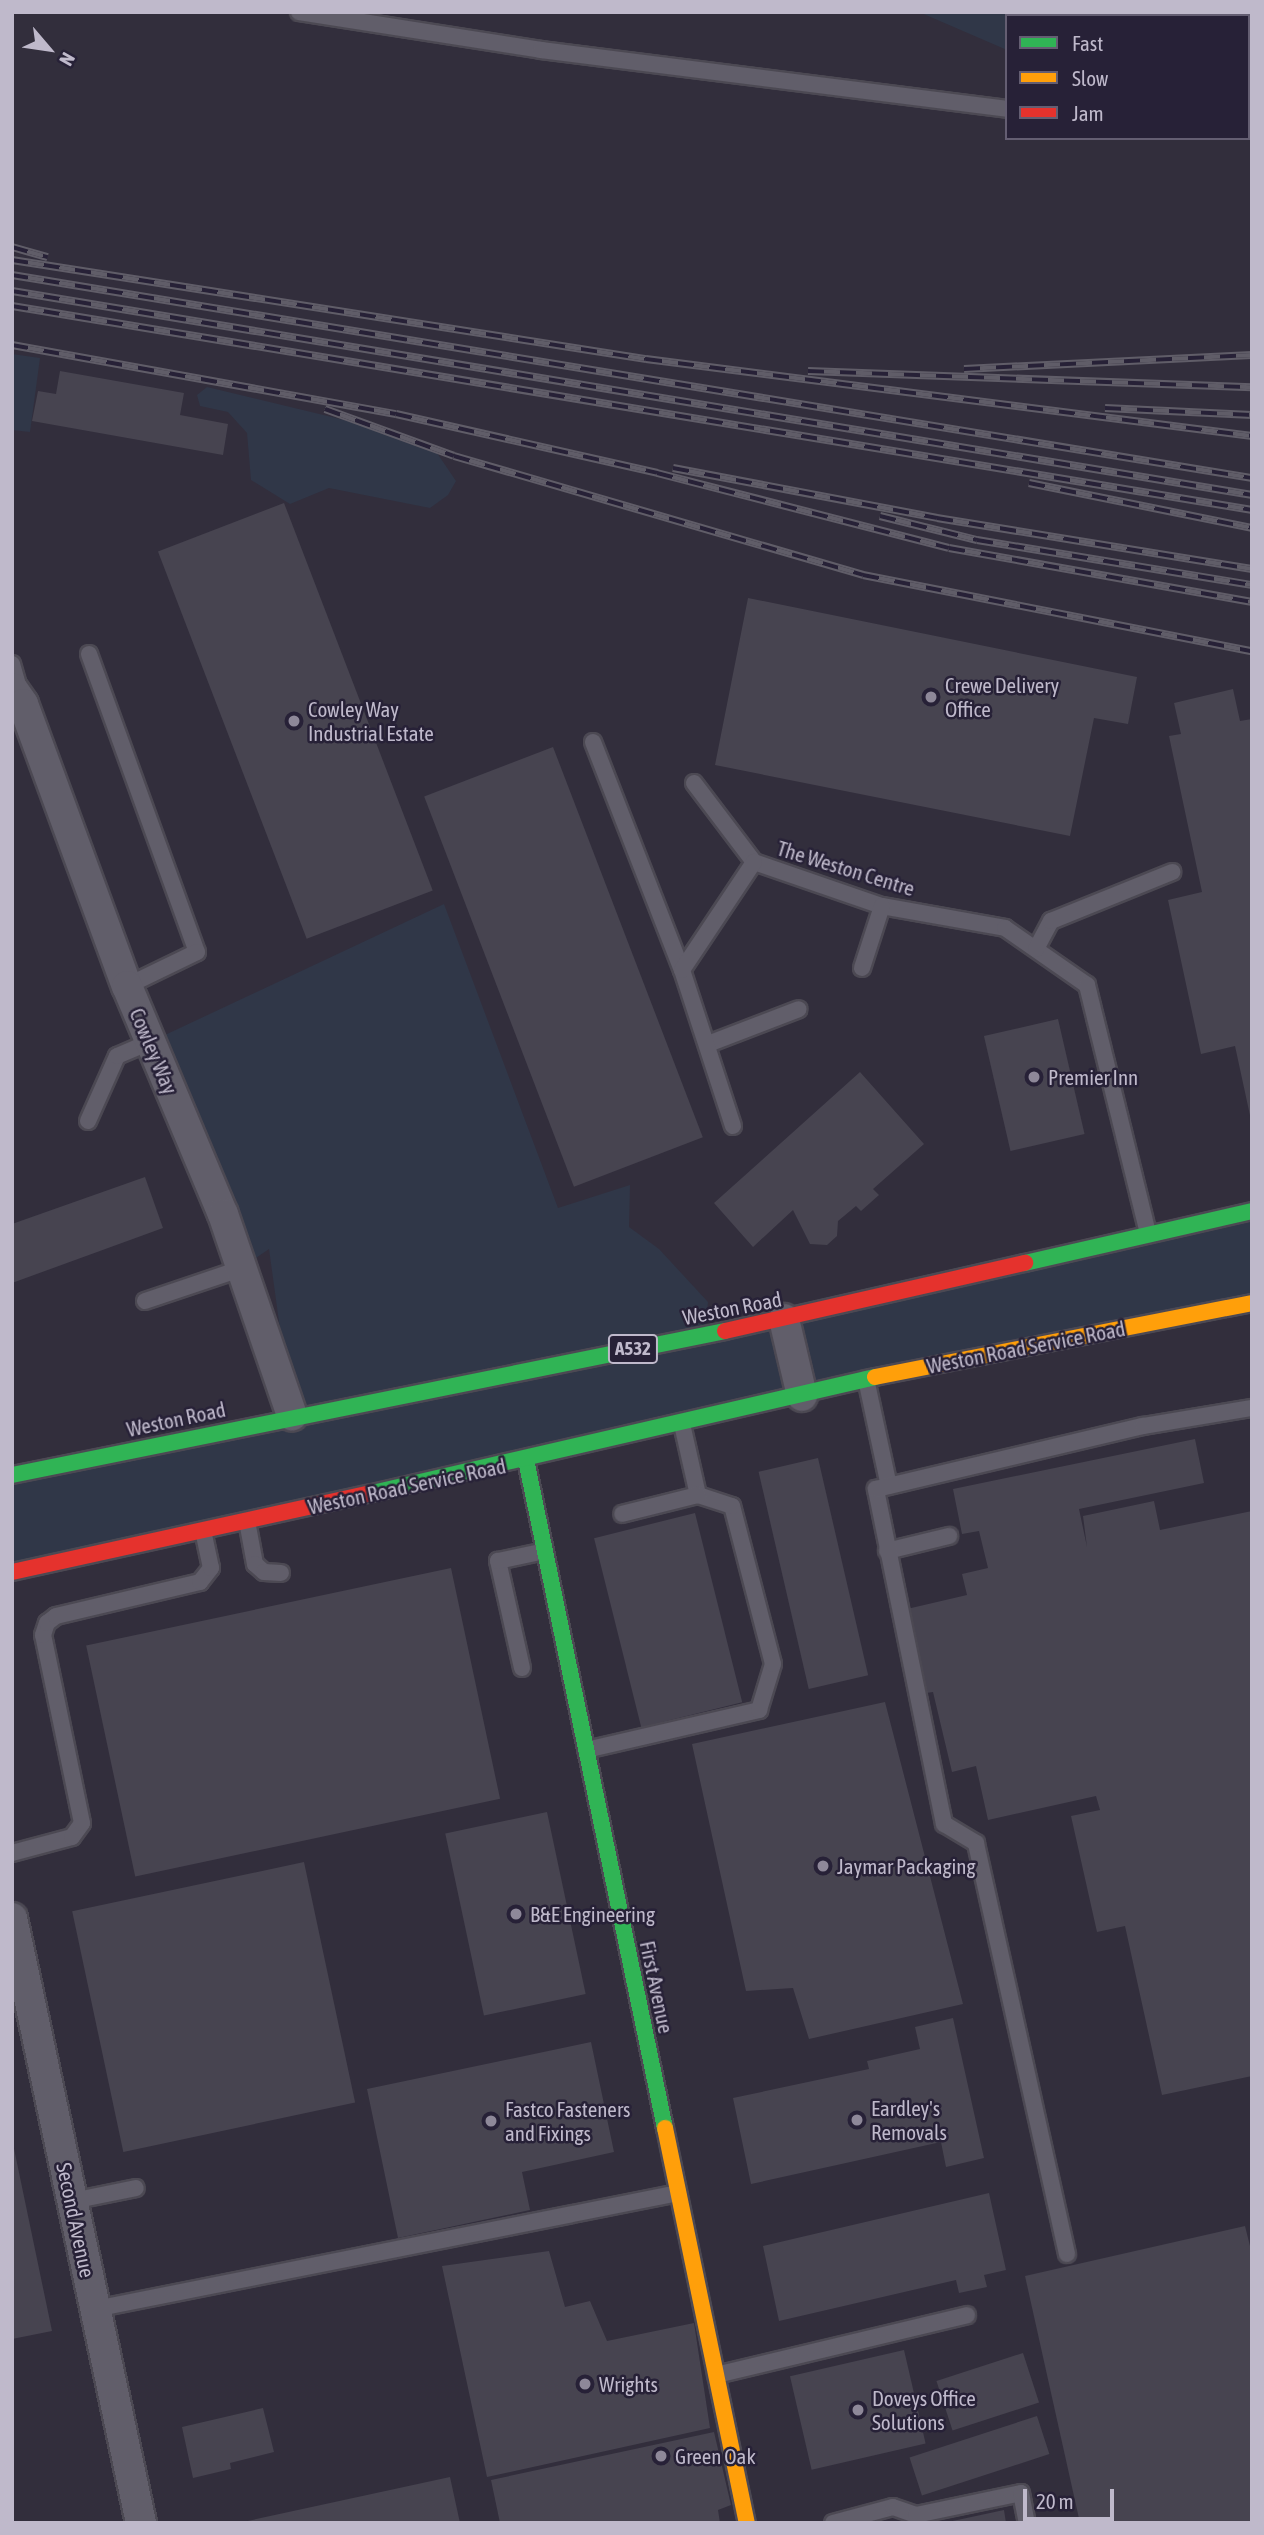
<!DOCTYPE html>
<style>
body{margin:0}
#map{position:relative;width:1264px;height:2535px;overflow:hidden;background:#322e3c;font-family:"Asap Condensed",sans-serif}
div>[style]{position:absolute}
.green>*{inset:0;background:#303748}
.building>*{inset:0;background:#474450;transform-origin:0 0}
.roads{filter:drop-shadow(2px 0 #4c4953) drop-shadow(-2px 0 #4c4953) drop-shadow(0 2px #4c4953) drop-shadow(0 -2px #4c4953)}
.lane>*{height:16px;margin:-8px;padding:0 8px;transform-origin:8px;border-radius:8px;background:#615e6a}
.street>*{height:30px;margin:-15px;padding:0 15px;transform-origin:15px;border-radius:15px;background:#615e6a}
.fast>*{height:16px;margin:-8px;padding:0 8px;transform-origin:8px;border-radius:8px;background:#30b455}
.slow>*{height:16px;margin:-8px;padding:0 8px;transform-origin:8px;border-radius:8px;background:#ff9f0a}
.jam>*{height:16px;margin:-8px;padding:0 8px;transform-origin:8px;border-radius:8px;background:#e5322d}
.rail>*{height:8px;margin-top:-4px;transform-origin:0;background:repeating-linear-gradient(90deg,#272137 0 16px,#605d68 0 32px);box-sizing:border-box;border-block:2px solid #605d68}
.dots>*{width:19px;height:19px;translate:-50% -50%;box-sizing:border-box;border:4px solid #272137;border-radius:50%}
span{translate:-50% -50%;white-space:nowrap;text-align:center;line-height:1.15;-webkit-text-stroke:5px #272137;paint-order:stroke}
.shield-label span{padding:2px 5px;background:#272137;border:2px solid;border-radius:5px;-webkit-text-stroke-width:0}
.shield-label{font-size:19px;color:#bfb9cb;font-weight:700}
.poi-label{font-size:21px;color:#bfb9cb}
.left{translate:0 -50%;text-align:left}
.street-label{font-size:21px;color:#bfb9cb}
.frame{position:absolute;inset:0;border:14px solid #bfb9cb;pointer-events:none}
.legend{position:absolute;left:1005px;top:14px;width:245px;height:126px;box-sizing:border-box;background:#272137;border:2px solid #645e72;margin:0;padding:9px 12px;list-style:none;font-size:21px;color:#bfb9cb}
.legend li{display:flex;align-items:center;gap:14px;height:35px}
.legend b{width:35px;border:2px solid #645e72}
.north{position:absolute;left:14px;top:14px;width:70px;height:70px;-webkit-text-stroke:5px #272137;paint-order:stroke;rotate:119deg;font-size:19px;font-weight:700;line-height:28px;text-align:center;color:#bfb9cb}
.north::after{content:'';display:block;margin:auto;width:24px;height:32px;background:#bfb9cb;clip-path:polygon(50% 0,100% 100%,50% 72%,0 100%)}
.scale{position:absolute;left:1023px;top:2489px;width:91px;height:32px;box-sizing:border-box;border:4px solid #bfb9cb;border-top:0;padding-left:9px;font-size:21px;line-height:24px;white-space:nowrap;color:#bfb9cb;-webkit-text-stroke:5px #272137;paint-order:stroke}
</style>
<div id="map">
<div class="green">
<i style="clip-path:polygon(919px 12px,1086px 12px,1101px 16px,1007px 16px,1007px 50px)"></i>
<i style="clip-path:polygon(12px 354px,40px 358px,30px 432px,12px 430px)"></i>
<i style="clip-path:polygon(207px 387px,394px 432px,437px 453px,456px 481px,448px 495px,430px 508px,329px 488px,290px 504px,251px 480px,247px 433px,228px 412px,200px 406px,197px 395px)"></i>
<i style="clip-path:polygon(444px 904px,558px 1208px,630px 1185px,629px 1227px,659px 1249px,708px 1302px,705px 1334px,1252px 1211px,1252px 1303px,12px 1572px,12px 1475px,292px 1416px,269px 1249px,240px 1269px,150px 1042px)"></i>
</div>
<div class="building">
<i style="clip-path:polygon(60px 371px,184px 393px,180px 415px,228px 424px,223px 455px,32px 421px,38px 391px,56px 394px)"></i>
<i style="left:284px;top:503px;width:415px;height:135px;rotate:69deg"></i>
<i style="clip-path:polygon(748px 598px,1137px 677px,1128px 724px,1094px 718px,1070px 836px,715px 765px)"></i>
<i style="clip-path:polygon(1233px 689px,1240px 721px,1252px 719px,1251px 1120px,1235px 1046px,1201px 1054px,1168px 900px,1202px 892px,1169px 736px,1181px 734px,1174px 703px)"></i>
<i style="left:553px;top:747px;width:418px;height:138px;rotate:69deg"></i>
<i style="left:1058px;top:1019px;width:118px;height:76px;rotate:77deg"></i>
<i style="clip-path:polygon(860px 1072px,924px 1144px,873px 1189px,879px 1195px,861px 1211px,856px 1206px,838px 1221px,837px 1236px,827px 1245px,810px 1244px,793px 1210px,753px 1247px,714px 1203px)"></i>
<i style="clip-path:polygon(145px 1177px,163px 1228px,12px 1283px,12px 1224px)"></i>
<i style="clip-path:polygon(1195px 1439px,1204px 1483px,1079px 1509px,1087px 1547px,1083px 1516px,1154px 1501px,1160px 1530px,1252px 1511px,1252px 2076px,1162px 2095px,1125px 1926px,1097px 1932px,1071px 1816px,1100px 1810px,1096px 1796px,988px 1820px,976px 1766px,952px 1772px,933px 1692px,926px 1693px,907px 1609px,967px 1595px,962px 1574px,988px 1568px,979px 1531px,962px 1534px,953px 1489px)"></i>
<i style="left:818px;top:1458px;width:223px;height:61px;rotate:77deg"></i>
<i style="left:695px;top:1513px;width:195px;height:104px;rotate:76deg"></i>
<i style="left:451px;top:1568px;width:236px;height:373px;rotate:78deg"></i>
<i style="clip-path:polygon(885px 1702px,963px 2004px,809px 2039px,793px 1988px,746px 1991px,692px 1744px)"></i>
<i style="left:547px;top:1812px;width:186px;height:104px;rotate:78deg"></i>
<i style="left:304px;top:1862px;width:246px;height:237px;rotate:78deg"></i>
<i style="clip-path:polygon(953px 2018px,984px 2158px,946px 2167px,941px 2142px,751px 2184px,733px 2098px,869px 2069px,867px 2061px,920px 2049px,915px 2027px)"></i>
<i style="clip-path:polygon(591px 2042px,614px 2152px,522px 2172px,530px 2210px,398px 2238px,367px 2089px)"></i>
<i style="clip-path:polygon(12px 2139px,52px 2331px,12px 2339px)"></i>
<i style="clip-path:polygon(989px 2193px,1006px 2270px,984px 2275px,987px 2287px,959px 2293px,956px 2280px,779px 2321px,763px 2246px)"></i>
<i style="clip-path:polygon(1245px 2226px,1252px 2254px,1252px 2523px,1080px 2523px,1025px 2276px)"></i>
<i style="clip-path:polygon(549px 2251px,565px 2307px,590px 2301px,607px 2341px,694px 2323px,710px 2428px,487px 2477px,442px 2266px)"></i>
<i style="left:904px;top:2350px;width:96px;height:117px;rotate:77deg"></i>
<i style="left:1023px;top:2353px;width:52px;height:91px;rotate:72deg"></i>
<i style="clip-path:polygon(263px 2408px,274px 2452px,230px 2463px,231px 2469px,193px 2478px,182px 2427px)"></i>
<i style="left:1037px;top:2416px;width:40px;height:134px;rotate:72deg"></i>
<i style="clip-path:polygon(714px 2432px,731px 2505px,718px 2510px,720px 2523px,500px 2523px,491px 2480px)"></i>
<i style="clip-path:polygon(450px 2477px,460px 2523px,243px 2523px,243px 2522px)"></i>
<i style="clip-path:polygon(1004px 2510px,1006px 2523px,948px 2523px,948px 2522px)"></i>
</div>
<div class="roads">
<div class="lane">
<i style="left:299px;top:12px;width:245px;rotate:8.9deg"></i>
<i style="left:541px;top:50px;width:470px;rotate:7.2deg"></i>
<i style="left:1248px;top:34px;width:4px;rotate:-14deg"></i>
<i style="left:1248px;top:121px;width:4px"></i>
<i style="left:89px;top:654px;width:317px;rotate:70.1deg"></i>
<i style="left:197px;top:952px;width:78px;rotate:154.1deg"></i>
<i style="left:12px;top:664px;width:29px;rotate:74deg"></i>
<i style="left:593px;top:742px;width:245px;rotate:68.7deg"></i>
<i style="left:694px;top:783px;width:99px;rotate:52.8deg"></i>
<i style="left:754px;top:862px;width:135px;rotate:19deg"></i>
<i style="left:882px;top:906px;width:125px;rotate:10.1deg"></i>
<i style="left:1005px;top:928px;width:100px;rotate:34.8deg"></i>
<i style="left:1087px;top:985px;width:255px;rotate:76.2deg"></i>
<i style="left:1036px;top:949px;width:32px;rotate:-62deg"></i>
<i style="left:1051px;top:921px;width:131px;rotate:-22deg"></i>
<i style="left:862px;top:968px;width:65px;rotate:-72.1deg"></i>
<i style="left:708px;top:1044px;width:97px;rotate:-21deg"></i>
<i style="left:88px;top:1121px;width:71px;rotate:-66deg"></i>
<i style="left:117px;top:1056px;width:36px;rotate:-23deg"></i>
<i style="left:733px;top:1126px;width:164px;rotate:-108.1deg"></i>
<i style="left:682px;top:970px;width:130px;rotate:-56.3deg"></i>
<i style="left:145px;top:1301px;width:100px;rotate:-18.6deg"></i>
<i style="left:866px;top:1379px;width:109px;rotate:77.9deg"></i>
<i style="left:682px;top:1424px;width:73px;rotate:77.3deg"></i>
<i style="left:247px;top:1521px;width:44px;rotate:79.5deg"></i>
<i style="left:255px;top:1564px;width:12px;rotate:42deg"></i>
<i style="left:264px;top:1572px;width:17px;rotate:3deg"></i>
<i style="left:887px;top:1551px;width:64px;rotate:-13.6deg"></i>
<i style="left:522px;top:1668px;width:110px;rotate:-102.6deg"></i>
<i style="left:498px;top:1561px;width:48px;rotate:-12deg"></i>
<i style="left:586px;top:1750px;width:178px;rotate:-13deg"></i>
<i style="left:759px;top:1710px;width:48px;rotate:-73.1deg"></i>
<i style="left:773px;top:1664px;width:163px;rotate:-104.5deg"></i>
<i style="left:732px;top:1506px;width:36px;rotate:-162deg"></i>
<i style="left:698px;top:1495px;width:78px;rotate:166deg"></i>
<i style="left:12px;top:1853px;width:62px;rotate:-14.9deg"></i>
<i style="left:72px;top:1837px;width:17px;rotate:-54deg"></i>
<i style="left:82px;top:1823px;width:192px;rotate:-101.7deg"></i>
<i style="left:43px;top:1635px;width:13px;rotate:-72deg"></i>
<i style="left:47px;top:1623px;width:11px;rotate:-38deg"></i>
<i style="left:56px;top:1616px;width:148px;rotate:-13.3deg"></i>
<i style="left:200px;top:1582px;width:18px;rotate:-52deg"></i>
<i style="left:211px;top:1568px;width:38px;rotate:-102deg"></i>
<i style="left:72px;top:2201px;width:65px;rotate:-11.5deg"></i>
<i style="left:1067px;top:2254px;width:421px;rotate:-102.5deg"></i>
<i style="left:976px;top:1843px;width:37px;rotate:-149deg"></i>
<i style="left:944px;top:1824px;width:342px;rotate:-101.5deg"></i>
<i style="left:876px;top:1489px;width:274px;rotate:-13.3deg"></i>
<i style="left:1143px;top:1426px;width:110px;rotate:-9.4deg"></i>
<i style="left:95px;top:2309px;width:594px;rotate:-11.25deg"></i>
<i style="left:716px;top:2375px;width:258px;rotate:-13.4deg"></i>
<i style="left:833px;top:2523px;width:62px;rotate:-14.9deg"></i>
<i style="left:893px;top:2507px;width:24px;rotate:19deg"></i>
<i style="left:916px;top:2515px;width:107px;rotate:-11.8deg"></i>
<i style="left:1021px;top:2493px;width:31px;rotate:79deg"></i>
</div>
<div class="street">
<i style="left:12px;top:688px;width:19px;rotate:55deg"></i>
<i style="left:23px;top:704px;width:301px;rotate:69.8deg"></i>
<i style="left:127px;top:986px;width:247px;rotate:67.2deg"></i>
<i style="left:223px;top:1214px;width:213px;rotate:71.1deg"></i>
<i style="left:784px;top:1319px;width:79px;rotate:76.8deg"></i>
<i style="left:12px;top:1918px;width:619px;rotate:77.96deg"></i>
</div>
<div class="fast">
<i style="left:1025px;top:1263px;width:233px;rotate:-12.9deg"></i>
<i style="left:526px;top:1460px;width:682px;rotate:78.25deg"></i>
<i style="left:12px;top:1475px;width:727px;rotate:-11.42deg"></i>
<i style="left:368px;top:1494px;width:520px;rotate:-12.99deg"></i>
</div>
<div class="slow">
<i style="left:875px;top:1377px;width:384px;rotate:-11.1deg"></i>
<i style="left:665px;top:2128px;width:403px;rotate:78.3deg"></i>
</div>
<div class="jam">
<i style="left:725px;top:1331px;width:308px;rotate:-12.8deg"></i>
<i style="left:12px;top:1572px;width:364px;rotate:-12.4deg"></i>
</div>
</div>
<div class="rail">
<i style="left:12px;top:247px;width:37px;rotate:16deg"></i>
<i style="left:12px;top:260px;width:642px;rotate:8.88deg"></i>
<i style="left:646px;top:359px;width:611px;rotate:7.24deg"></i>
<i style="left:12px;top:275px;width:1257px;rotate:9.3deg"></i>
<i style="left:12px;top:291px;width:1257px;rotate:9.34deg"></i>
<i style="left:12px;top:306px;width:1257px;rotate:9.34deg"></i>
<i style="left:12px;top:345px;width:390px;rotate:10.2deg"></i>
<i style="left:396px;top:414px;width:268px;rotate:12.7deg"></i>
<i style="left:657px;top:473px;width:301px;rotate:14.4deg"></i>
<i style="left:949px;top:548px;width:308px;rotate:10.1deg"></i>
<i style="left:964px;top:369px;width:288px;rotate:-2.8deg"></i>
<i style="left:808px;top:371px;width:444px;rotate:2.1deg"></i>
<i style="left:1105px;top:408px;width:147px;rotate:2.7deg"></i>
<i style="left:325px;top:409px;width:137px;rotate:20deg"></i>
<i style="left:454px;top:456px;width:426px;rotate:16.2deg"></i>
<i style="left:863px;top:575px;width:396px;rotate:11.1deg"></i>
<i style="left:673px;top:468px;width:269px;rotate:10.7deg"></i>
<i style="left:937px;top:518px;width:319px;rotate:9.2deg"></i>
<i style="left:1029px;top:483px;width:227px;rotate:11.4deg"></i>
<i style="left:880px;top:516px;width:100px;rotate:13.9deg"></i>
<i style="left:977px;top:540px;width:279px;rotate:9.3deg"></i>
</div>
<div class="dots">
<i style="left:931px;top:697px;background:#8e8899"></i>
<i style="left:294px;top:721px;background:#8e8899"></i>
<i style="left:1034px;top:1077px;background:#8e8899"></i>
<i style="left:823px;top:1866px;background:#8e8899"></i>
<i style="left:516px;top:1914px;background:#8e8899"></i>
<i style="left:857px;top:2120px;background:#8e8899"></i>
<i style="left:491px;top:2121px;background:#8e8899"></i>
<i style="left:585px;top:2384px;background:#8e8899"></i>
<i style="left:858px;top:2410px;background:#8e8899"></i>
<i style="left:661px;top:2456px;background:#8e8899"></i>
</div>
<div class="shield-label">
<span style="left:633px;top:1349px">A532</span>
</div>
<div class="poi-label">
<span class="left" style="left:945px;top:697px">Crewe Delivery<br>Office</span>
<span class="left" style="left:308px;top:721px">Cowley Way<br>Industrial Estate</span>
<span class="left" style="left:1048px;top:1077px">Premier Inn</span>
<span class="left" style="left:837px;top:1866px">Jaymar Packaging</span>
<span class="left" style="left:530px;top:1914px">B&amp;E Engineering</span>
<span class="left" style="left:871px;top:2120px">Eardley's<br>Removals</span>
<span class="left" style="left:505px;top:2121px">Fastco Fasteners<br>and Fixings</span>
<span class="left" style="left:599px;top:2384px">Wrights</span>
<span class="left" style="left:872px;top:2410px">Doveys Office<br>Solutions</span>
<span class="left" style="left:675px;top:2456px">Green Oak</span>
</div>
<div class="street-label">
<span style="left:846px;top:868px;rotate:17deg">The Weston Centre</span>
<span style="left:154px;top:1051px;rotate:67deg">Cowley Way</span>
<span style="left:732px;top:1308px;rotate:-11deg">Weston Road</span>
<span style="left:1026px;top:1347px;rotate:-11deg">Weston Road Service Road</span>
<span style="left:176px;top:1419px;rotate:-12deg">Weston Road</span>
<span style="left:407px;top:1486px;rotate:-12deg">Weston Road Service Road</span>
<span style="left:657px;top:1987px;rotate:78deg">First Avenue</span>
<span style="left:76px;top:2220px;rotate:78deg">Second Avenue</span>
</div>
<div class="frame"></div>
<ul class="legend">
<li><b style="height:9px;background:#30b455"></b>Fast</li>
<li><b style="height:9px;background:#ff9f0a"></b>Slow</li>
<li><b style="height:9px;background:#e5322d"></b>Jam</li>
</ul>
<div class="north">N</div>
<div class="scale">20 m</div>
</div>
